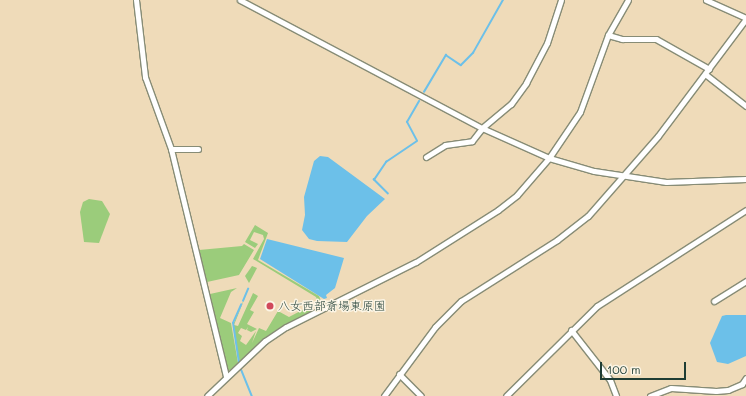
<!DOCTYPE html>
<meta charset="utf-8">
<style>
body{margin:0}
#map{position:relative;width:746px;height:396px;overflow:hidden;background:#efdbb9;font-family:Mali,"Klee One",sans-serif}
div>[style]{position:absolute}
.green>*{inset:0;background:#9bcc7b}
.water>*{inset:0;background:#6cc0e9}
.stream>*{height:1.5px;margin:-0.75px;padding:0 0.75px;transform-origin:0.75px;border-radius:0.75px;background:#6cc0e9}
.roads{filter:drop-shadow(1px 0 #878c76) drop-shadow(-1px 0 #878c76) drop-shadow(0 1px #878c76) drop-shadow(0 -1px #878c76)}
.minor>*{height:5px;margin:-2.5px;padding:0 2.5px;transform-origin:2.5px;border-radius:2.5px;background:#fff}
.dots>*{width:11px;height:11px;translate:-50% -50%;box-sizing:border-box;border:2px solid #fcf5e5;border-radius:50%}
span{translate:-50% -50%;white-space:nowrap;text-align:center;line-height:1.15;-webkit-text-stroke:3px #fcf5e5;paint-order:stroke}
.poi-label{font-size:12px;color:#1f3d34}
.left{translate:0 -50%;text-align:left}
.scale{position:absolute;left:600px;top:362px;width:86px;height:18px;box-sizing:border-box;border:2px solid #1f3d34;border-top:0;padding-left:5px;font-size:12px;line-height:14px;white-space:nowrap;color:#1f3d34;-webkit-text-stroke:3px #fcf5e5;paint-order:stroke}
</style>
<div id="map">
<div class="green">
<i style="clip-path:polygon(89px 199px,102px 201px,110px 214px,99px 243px,84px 242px,80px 212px,83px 202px)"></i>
<i style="clip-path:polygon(255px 225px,268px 233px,258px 260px,319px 296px,323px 306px,320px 307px,316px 297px,253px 259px,264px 239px,263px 235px,254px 232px,250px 240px,258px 244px,255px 248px,245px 242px)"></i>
<i style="clip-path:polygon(244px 244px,254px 250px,239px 275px,207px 282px,199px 250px,242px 246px)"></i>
<i style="clip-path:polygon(252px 266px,257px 268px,249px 283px,245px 276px)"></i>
<i style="clip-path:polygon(237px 288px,231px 292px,220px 318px,231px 323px,238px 363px,230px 370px,228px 370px,210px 294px)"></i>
<i style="clip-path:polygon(248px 290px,234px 325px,238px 326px,253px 293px,258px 296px,250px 310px,254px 312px,247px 324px,257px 329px,251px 332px,247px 330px,248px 327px,246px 330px,241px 328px,238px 333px,242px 336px,240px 341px,246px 345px,256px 331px,252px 343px,259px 328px,266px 331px,278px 311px,289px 317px,310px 306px,313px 311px,253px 350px,239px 362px,233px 325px)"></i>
</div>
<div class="water">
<i style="clip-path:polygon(320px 156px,328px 157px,385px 199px,367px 216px,347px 242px,317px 241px,309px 239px,302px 230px,305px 215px,304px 197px,314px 161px)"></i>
<i style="clip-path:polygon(267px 239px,344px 258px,335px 288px,326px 295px,327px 298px,324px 299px,260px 259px)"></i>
<i style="clip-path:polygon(726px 315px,746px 315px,746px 356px,728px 364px,717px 362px,710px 343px,722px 316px)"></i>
</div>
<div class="stream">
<i style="left:424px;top:92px;width:43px;rotate:-59.3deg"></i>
<i style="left:446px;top:55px;width:18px;rotate:34deg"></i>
<i style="left:461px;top:65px;width:17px;rotate:-45deg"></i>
<i style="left:473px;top:53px;width:61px;rotate:-60.5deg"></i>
<i style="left:388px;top:194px;width:20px;rotate:-135deg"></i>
<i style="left:374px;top:180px;width:22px;rotate:-56deg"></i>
<i style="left:386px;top:162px;width:37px;rotate:-34deg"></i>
<i style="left:417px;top:141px;width:21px;rotate:-118deg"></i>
<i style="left:407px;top:122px;width:24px;rotate:-60deg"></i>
<i style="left:243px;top:301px;width:13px;rotate:-67deg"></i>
<i style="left:239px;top:363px;width:40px;rotate:-98.5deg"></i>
<i style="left:233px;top:323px;width:20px;rotate:-66deg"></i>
<i style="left:240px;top:366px;width:32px;rotate:68deg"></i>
</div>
<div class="roads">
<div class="minor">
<i style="left:136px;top:0;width:78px;rotate:83.3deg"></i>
<i style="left:145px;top:77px;width:77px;rotate:70.1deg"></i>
<i style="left:171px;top:149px;width:234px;rotate:76.4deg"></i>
<i style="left:240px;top:0;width:274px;rotate:27.9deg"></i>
<i style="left:482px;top:128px;width:73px;rotate:24.1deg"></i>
<i style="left:549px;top:158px;width:47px;rotate:16.1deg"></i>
<i style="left:594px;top:171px;width:73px;rotate:8.7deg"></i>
<i style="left:666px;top:182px;width:80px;rotate:-2.1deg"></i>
<i style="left:706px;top:0;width:44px;rotate:24.2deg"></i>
<i style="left:608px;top:35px;width:15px;rotate:16deg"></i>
<i style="left:622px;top:39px;width:34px"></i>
<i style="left:656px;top:39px;width:61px;rotate:29.5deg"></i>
<i style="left:705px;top:74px;width:52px;rotate:38deg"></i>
<i style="left:171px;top:149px;width:27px"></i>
<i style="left:426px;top:157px;width:22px;rotate:-32deg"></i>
<i style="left:445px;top:145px;width:27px;rotate:-8deg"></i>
<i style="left:472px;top:141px;width:16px;rotate:-52deg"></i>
<i style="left:482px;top:128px;width:38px;rotate:-40deg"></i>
<i style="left:511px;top:104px;width:26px;rotate:-54deg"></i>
<i style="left:526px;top:83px;width:45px;rotate:-62.3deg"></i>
<i style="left:547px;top:43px;width:45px;rotate:-72deg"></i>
<i style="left:714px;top:301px;width:38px;rotate:-32deg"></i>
<i style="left:571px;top:330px;width:63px;rotate:52deg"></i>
<i style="left:610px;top:380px;width:17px;rotate:69deg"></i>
<i style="left:399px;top:374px;width:31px;rotate:45deg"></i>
<i style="left:207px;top:396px;width:80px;rotate:-43.5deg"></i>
<i style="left:265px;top:341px;width:25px;rotate:-34deg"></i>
<i style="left:286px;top:327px;width:145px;rotate:-26.6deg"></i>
<i style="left:416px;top:262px;width:97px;rotate:-32.4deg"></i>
<i style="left:498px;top:210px;width:24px;rotate:-38deg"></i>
<i style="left:517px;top:195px;width:49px;rotate:-49.1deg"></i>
<i style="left:549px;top:158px;width:55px;rotate:-56deg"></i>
<i style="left:580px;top:112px;width:82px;rotate:-70deg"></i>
<i style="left:608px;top:35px;width:40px;rotate:-60.3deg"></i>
<i style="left:384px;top:396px;width:86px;rotate:-53.5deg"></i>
<i style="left:435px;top:327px;width:37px;rotate:-45deg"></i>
<i style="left:461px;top:301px;width:114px;rotate:-32.4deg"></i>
<i style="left:557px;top:240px;width:39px;rotate:-38deg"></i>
<i style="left:588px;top:216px;width:106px;rotate:-48.8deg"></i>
<i style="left:658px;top:136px;width:146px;rotate:-53.1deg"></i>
<i style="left:506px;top:396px;width:128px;rotate:-44.7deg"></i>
<i style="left:597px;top:306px;width:177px;rotate:-32.8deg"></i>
<i style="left:650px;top:396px;width:22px;rotate:-21deg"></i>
<i style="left:671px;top:388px;width:45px;rotate:3.8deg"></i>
<i style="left:716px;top:391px;width:12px;rotate:-5deg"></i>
<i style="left:728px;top:390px;width:15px;rotate:-23deg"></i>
<i style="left:742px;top:384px;width:7px;rotate:-56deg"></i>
</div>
</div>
<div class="dots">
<i style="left:270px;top:306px;background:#d1495b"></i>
</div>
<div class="poi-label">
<span class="left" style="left:278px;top:306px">八女西部斎場東原園</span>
</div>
<div class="scale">100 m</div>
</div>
